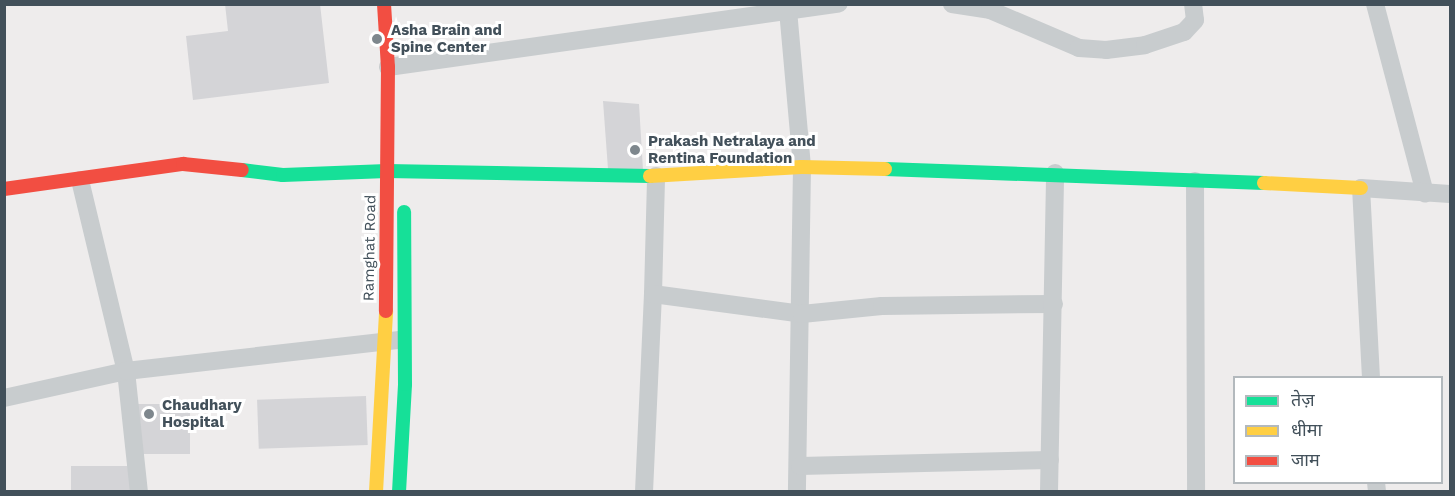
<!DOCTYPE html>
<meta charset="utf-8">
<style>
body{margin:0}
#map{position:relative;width:1455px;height:496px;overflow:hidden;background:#eeecec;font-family:"Work Sans","Noto Sans Devanagari",sans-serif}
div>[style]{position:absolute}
.building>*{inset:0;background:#d4d4d7;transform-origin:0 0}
.street>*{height:18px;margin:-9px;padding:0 9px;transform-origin:9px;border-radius:9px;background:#c8ccce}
.fast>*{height:14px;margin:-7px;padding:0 7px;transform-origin:7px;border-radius:7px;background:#16e098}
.slow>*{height:14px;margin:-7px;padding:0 7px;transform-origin:7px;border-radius:7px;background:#ffcf43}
.jam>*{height:14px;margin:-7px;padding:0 7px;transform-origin:7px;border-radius:7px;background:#f24e42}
.dots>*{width:16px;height:16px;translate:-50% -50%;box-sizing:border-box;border:3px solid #fff;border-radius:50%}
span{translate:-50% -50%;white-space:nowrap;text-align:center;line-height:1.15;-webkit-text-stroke:6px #fff;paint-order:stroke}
.poi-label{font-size:15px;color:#42505a;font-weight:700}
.left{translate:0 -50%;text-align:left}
.street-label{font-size:15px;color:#42505a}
.frame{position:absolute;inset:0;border:6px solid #42505a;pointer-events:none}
.legend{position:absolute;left:1233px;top:376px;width:210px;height:108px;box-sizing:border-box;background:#fff;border:2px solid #b3b9bd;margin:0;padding:8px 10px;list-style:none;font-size:18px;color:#42505a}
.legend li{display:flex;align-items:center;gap:12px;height:30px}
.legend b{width:30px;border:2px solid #b3b9bd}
</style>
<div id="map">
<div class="building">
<i style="clip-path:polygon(225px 4px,320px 4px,329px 83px,193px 100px,186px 36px,228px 31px)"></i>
<i style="clip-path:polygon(603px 101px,639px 104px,643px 170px,608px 169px)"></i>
<i style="left:366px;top:396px;width:49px;height:109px;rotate:88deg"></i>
<i style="left:190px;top:404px;width:50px;height:52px;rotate:90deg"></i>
<i style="left:71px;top:466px;width:63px;height:26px"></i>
</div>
<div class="street">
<i style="left:952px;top:4px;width:38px;rotate:9deg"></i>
<i style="left:990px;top:10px;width:97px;rotate:23.1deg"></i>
<i style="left:1079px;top:48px;width:27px;rotate:4deg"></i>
<i style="left:1106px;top:50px;width:39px;rotate:-7deg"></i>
<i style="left:1145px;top:45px;width:41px;rotate:-18.4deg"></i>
<i style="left:1184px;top:32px;width:16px;rotate:-47deg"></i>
<i style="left:1195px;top:20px;width:16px;rotate:-97deg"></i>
<i style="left:1375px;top:4px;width:196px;rotate:75.2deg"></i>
<i style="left:788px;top:10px;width:158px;rotate:84.9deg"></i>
<i style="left:802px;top:167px;width:325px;rotate:90.9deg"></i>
<i style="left:388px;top:67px;width:455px;rotate:-8deg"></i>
<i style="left:80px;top:180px;width:196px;rotate:76.5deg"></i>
<i style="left:126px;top:371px;width:122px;rotate:83.9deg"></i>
<i style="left:1195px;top:181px;width:311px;rotate:89.8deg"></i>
<i style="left:653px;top:294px;width:118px;rotate:-88.5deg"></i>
<i style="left:1371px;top:378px;width:190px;rotate:-93deg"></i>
<i style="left:1361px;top:188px;width:89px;rotate:3.9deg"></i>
<i style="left:4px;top:398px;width:125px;rotate:-12.5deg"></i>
<i style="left:126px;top:371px;width:273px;rotate:-6.5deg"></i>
<i style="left:800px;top:466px;width:250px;rotate:-1.4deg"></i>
<i style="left:1376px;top:482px;width:10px;rotate:84deg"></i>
<i style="left:644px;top:492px;width:198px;rotate:-87.4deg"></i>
<i style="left:653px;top:294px;width:150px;rotate:7.6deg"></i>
<i style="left:802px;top:314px;width:80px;rotate:-5.7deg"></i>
<i style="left:882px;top:306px;width:172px;rotate:-0.7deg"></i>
<i style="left:1049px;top:492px;width:319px;rotate:-88.9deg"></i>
</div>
<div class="fast">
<i style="left:885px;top:169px;width:379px;rotate:2.1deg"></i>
<i style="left:242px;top:170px;width:41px;rotate:7deg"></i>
<i style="left:283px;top:175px;width:104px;rotate:-2.2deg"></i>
<i style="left:387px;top:171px;width:263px;rotate:1.1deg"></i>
<i style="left:399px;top:492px;width:108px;rotate:-86.8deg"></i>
<i style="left:405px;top:384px;width:172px;rotate:-90.3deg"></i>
</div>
<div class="slow">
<i style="left:650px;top:176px;width:152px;rotate:-3.4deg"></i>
<i style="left:802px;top:167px;width:83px;rotate:1.4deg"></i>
<i style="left:1264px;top:183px;width:97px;rotate:3deg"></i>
<i style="left:376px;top:492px;width:181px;rotate:-86.8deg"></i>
</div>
<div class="jam">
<i style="left:384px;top:4px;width:63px;rotate:86.4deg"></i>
<i style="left:388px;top:67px;width:244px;rotate:90.5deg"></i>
<i style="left:4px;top:189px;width:181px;rotate:-8deg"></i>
<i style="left:183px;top:164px;width:59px;rotate:5.8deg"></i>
</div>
<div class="dots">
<i style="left:377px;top:39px;background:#7e878d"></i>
<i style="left:635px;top:150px;background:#7e878d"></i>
<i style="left:149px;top:414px;background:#7e878d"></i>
</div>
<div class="poi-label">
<span class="left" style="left:391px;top:39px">Asha Brain and<br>Spine Center</span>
<span class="left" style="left:648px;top:150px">Prakash Netralaya and<br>Rentina Foundation</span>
<span class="left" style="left:162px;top:414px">Chaudhary<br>Hospital</span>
</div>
<div class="street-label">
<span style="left:370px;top:248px;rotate:-89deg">Ramghat Road</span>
</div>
<div class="frame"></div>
<ul class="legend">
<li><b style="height:8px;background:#16e098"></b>तेज़</li>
<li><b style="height:8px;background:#ffcf43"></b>धीमा</li>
<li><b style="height:8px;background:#f24e42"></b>जाम</li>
</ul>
</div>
